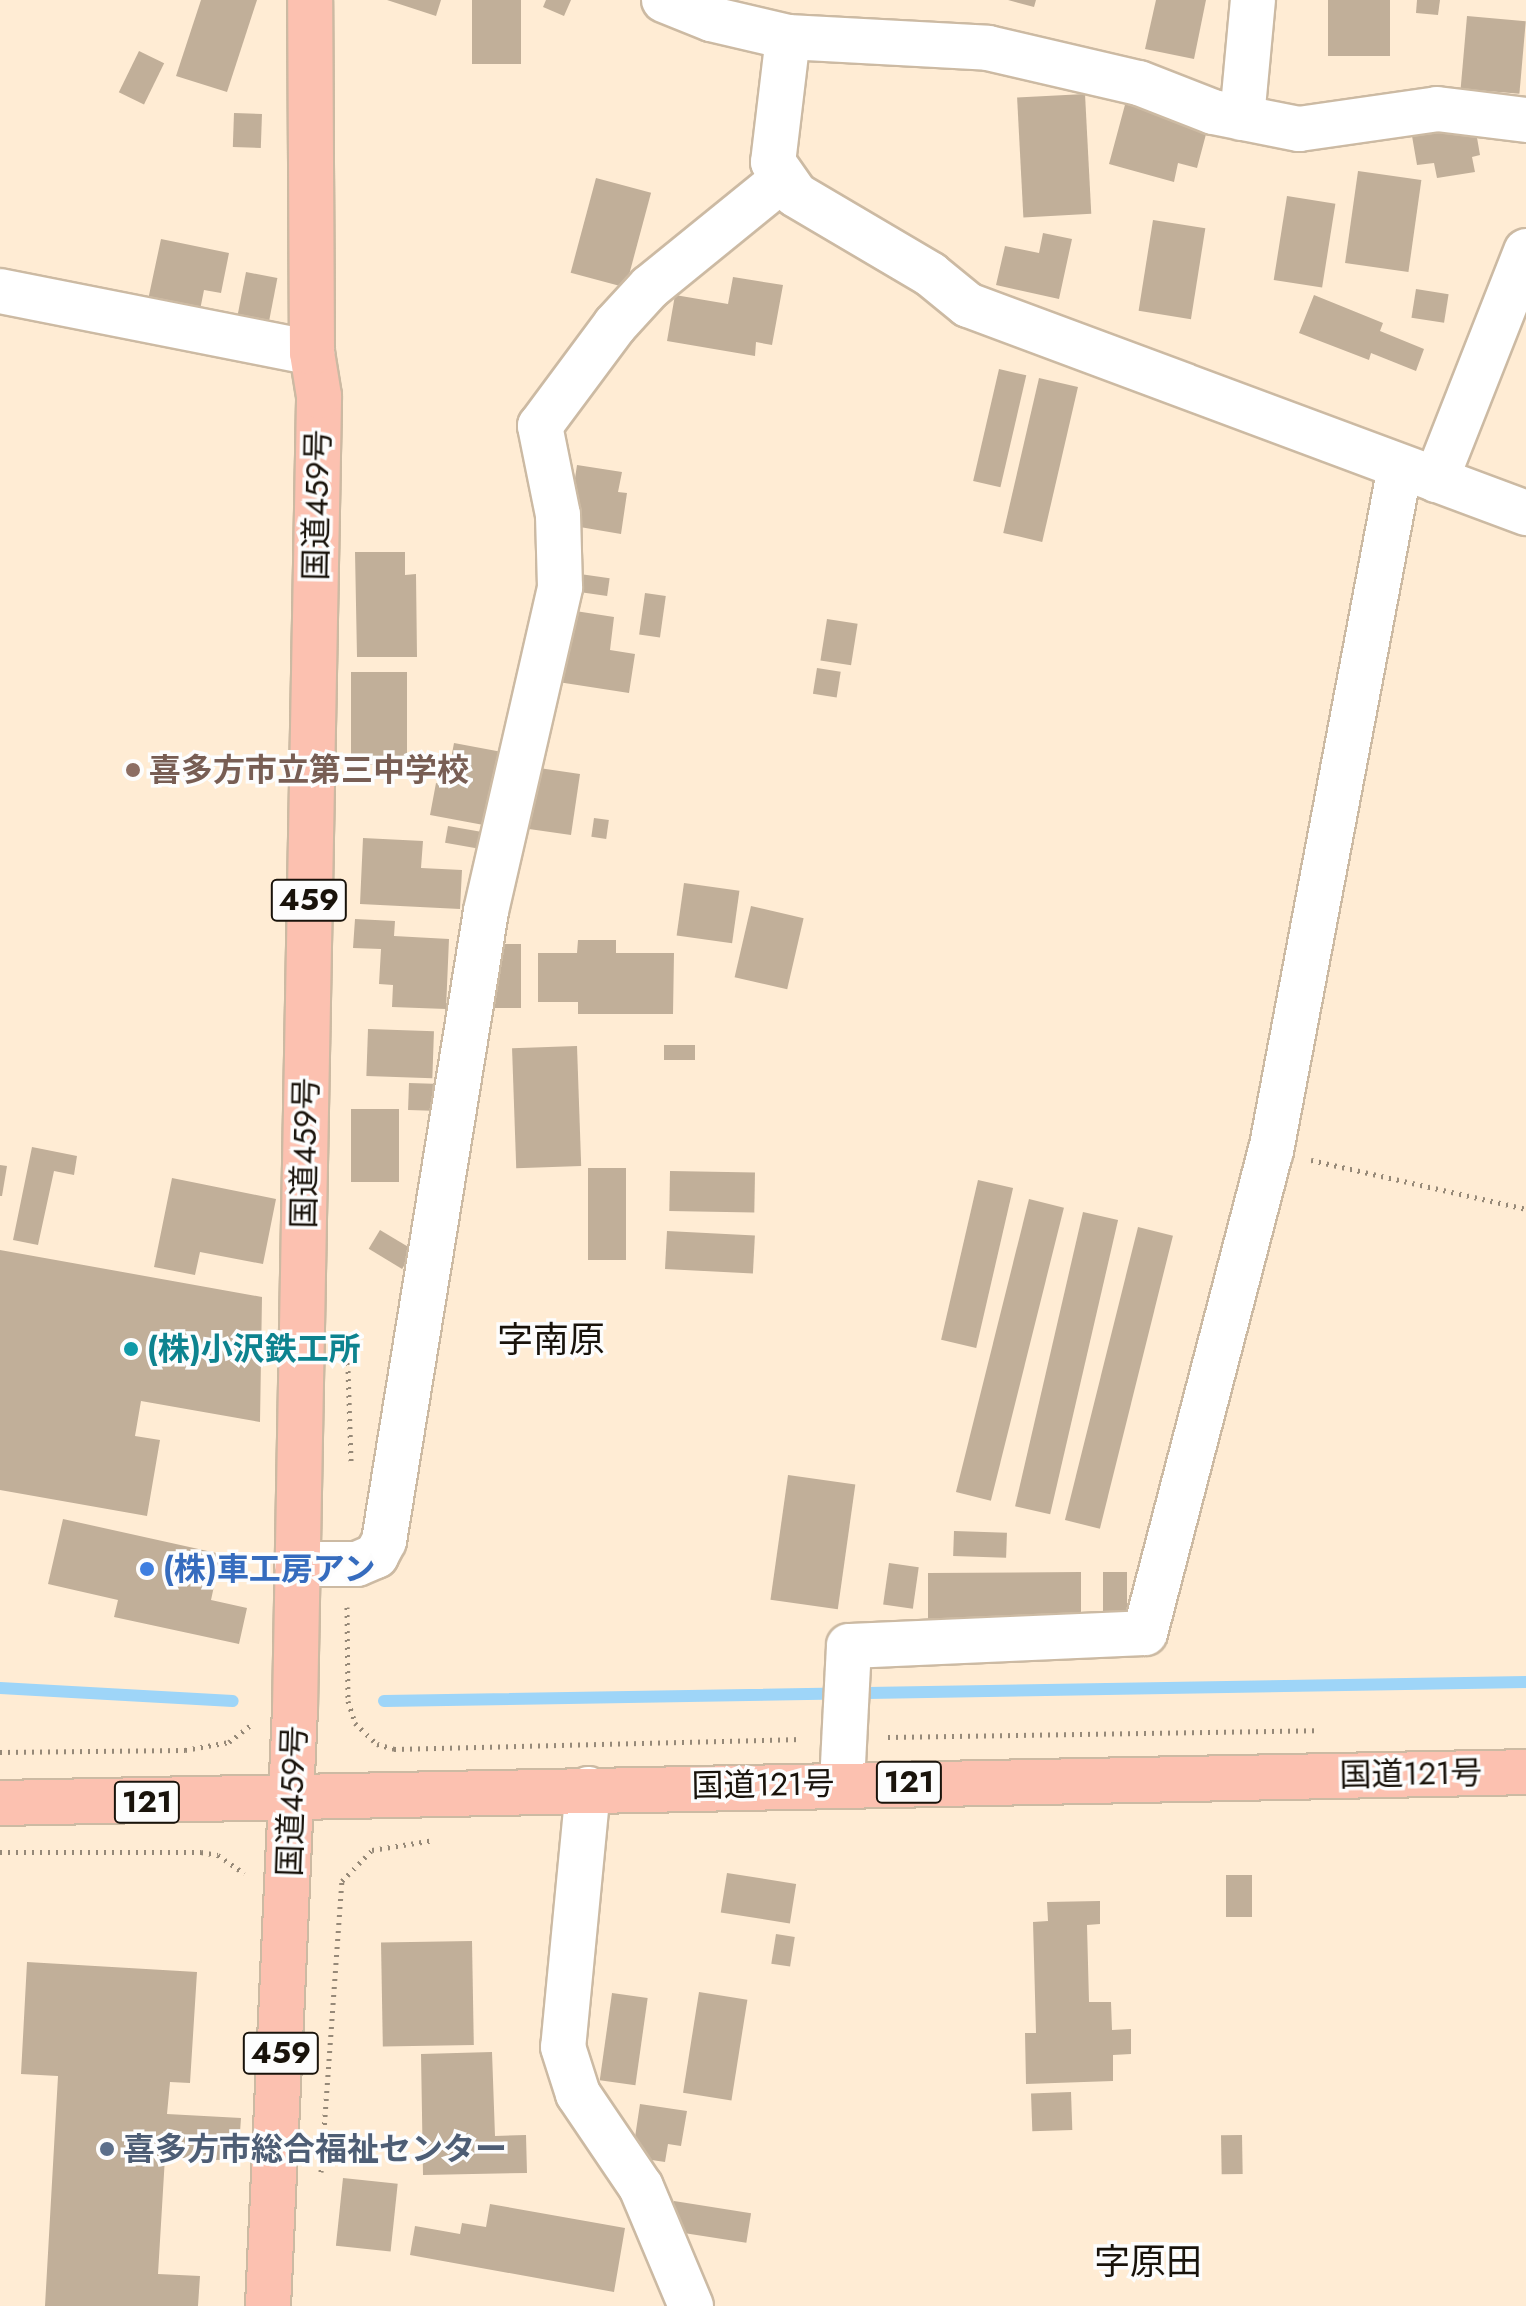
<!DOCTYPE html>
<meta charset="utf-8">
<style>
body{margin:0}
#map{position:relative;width:1526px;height:2306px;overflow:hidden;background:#ffecd4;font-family:Jost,"Noto Sans JP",sans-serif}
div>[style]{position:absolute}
.stream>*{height:12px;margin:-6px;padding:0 6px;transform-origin:6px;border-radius:6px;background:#9ed5f8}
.building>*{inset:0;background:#c1af99;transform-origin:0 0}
.path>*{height:5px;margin-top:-2.5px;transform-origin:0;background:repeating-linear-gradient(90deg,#968978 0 2px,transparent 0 8px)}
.roads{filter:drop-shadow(2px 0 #ccbaa3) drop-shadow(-2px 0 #ccbaa3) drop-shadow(0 2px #ccbaa3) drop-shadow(0 -2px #ccbaa3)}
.minor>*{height:44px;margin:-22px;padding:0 22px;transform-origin:22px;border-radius:22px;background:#fff}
.highway>*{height:44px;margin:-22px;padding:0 22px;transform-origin:22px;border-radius:22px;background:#fcc1b0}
.dots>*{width:22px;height:22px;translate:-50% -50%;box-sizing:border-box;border:4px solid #fdfdfd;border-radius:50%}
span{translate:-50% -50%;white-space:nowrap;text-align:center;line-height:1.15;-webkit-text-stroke:7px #fdfdfd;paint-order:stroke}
.shield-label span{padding:2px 6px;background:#fdfdfd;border:2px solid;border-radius:6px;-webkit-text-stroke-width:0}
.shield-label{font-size:30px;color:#19130b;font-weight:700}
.street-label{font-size:32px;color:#19130b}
.education-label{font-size:32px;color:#785e54;font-weight:700}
.left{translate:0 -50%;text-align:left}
.culture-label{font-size:32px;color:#0d838f;font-weight:700}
.shop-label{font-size:32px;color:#366cbe;font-weight:700}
.service-label{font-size:32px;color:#4e5e75;font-weight:700}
.quarter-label{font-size:36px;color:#19130b}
</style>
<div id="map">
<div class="stream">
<i style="left:0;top:1688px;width:233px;rotate:3.2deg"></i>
<i style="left:384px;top:1701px;width:1142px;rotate:-0.95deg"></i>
</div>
<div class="building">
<i style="clip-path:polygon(201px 0,257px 0,227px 92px,176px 76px)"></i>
<i style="clip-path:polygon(387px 0,441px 0,436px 16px)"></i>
<i style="left:472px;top:0;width:49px;height:64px"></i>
<i style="clip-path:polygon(546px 0,571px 0,564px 16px,543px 7px)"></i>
<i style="clip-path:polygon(1008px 0,1036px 0,1034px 7px)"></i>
<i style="clip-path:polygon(1156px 0,1206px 0,1194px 59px,1145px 49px)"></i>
<i style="left:1328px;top:0;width:62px;height:56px"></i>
<i style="clip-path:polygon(1417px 0,1440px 0,1438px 15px,1416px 13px)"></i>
<i style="left:1467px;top:16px;width:59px;height:73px;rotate:5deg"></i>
<i style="left:139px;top:51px;width:28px;height:46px;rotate:26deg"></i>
<i style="left:1085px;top:94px;width:120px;height:68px;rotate:87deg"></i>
<i style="clip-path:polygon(1126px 101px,1209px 123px,1197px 168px,1178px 163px,1174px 182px,1109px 164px)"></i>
<i style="left:234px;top:113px;width:28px;height:34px;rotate:2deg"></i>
<i style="clip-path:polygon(1475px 126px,1480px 155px,1472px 157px,1475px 172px,1437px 178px,1434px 163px,1417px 165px,1412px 136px)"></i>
<i style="left:1358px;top:171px;width:64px;height:93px;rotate:8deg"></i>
<i style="left:596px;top:178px;width:57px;height:98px;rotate:15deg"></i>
<i style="left:1287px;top:196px;width:49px;height:85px;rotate:9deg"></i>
<i style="left:1153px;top:220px;width:53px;height:92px;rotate:9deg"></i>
<i style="clip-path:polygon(1043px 233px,1072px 239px,1059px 299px,996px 285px,1005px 246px,1039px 253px)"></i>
<i style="clip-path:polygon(161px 239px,229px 253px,221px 293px,204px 290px,200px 310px,148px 300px)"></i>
<i style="left:246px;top:272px;width:32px;height:53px;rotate:11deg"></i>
<i style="clip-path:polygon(733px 277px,783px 285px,772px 345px,756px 342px,755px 356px,667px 341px,675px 295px,728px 304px)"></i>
<i style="left:1416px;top:289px;width:33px;height:29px;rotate:9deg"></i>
<i style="clip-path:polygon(1314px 295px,1383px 323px,1380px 331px,1424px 349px,1416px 371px,1371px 353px,1369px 360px,1299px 333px)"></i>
<i style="left:999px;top:369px;width:28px;height:115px;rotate:13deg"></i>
<i style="left:1039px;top:378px;width:40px;height:159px;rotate:13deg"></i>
<i style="clip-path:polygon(577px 465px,622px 472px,618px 492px,627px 493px,621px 534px,568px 525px)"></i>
<i style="clip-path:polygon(355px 552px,405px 552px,405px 575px,416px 574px,417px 657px,357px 657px)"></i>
<i style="left:573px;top:573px;width:37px;height:18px;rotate:8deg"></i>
<i style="left:645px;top:593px;width:21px;height:42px;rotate:8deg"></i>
<i style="clip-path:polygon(569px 610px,614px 617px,610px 650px,635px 654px,629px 693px,558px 682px)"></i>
<i style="left:827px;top:619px;width:31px;height:42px;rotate:9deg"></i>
<i style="left:817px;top:668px;width:24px;height:26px;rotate:9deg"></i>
<i style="left:351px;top:672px;width:56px;height:93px"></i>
<i style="clip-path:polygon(454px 743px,502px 752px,489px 826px,430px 815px,436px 783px,446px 785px)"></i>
<i style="clip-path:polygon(539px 768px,580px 774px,571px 835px,522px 828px)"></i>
<i style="left:594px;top:818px;width:15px;height:19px;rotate:8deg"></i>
<i style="left:448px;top:826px;width:39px;height:17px;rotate:10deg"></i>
<i style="clip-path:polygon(363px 838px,423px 841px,421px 868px,462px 870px,460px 909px,360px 904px)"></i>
<i style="left:684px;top:883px;width:56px;height:53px;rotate:8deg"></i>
<i style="left:751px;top:906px;width:54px;height:73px;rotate:13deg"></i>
<i style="clip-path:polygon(355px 919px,395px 921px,394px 936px,449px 939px,446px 1009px,392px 1007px,393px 985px,379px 984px,381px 949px,353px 948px)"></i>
<i style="clip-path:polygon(578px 940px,616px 940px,616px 953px,674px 953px,673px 1014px,578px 1014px,578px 1002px,538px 1002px,538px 953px,577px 953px)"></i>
<i style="left:491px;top:944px;width:30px;height:64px"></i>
<i style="left:368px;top:1029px;width:66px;height:47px;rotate:2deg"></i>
<i style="left:664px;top:1045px;width:31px;height:15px"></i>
<i style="left:577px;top:1046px;width:120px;height:65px;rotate:88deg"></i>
<i style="left:409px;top:1083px;width:24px;height:27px;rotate:2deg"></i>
<i style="left:351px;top:1109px;width:48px;height:73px"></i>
<i style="clip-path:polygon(32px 1147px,77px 1156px,74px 1175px,54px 1171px,38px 1245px,13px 1240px)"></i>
<i style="clip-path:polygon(0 1165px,7px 1166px,2px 1196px,0 1196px)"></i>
<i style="left:588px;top:1168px;width:38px;height:92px"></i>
<i style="left:670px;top:1171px;width:85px;height:40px;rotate:1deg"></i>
<i style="clip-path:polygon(172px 1178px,276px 1199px,263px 1264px,200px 1252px,195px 1275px,154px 1267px)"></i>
<i style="left:978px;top:1180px;width:36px;height:164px;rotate:13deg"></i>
<i style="left:1029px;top:1199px;width:36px;height:302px;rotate:14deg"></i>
<i style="left:1083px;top:1212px;width:36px;height:302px;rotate:13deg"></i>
<i style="left:1138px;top:1227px;width:36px;height:302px;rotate:14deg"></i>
<i style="left:380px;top:1230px;width:39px;height:22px;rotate:31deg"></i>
<i style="left:667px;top:1231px;width:88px;height:38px;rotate:3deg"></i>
<i style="clip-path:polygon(0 1250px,262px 1297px,260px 1422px,141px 1401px,135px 1436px,160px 1440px,147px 1516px,0 1490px)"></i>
<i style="left:788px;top:1475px;width:68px;height:126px;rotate:8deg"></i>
<i style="clip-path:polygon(63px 1519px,221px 1554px,211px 1600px,247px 1608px,239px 1644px,114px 1617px,118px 1600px,48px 1584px)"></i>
<i style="left:954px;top:1531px;width:53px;height:25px;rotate:2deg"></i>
<i style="left:889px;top:1563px;width:30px;height:42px;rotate:8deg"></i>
<i style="clip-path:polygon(1081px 1572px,1081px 1615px,928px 1635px,928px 1573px)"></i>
<i style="left:1127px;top:1572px;width:41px;height:24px;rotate:90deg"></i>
<i style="left:727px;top:1873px;width:70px;height:40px;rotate:9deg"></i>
<i style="left:1252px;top:1875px;width:42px;height:26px;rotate:90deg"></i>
<i style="clip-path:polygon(1100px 1901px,1100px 1924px,1087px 1925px,1089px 2002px,1111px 2002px,1112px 2030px,1131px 2029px,1131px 2054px,1113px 2055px,1113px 2081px,1026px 2084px,1025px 2033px,1036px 2033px,1033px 1922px,1048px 1921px,1047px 1902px)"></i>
<i style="left:776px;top:1934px;width:19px;height:30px;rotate:9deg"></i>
<i style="left:472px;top:1941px;width:104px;height:91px;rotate:89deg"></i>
<i style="clip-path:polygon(27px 1962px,197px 1972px,190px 2083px,170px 2082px,167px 2114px,241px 2118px,238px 2161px,165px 2157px,158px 2274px,200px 2276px,198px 2306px,45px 2306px,58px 2076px,21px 2074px)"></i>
<i style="left:699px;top:1992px;width:49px;height:102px;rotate:9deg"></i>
<i style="left:612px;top:1993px;width:36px;height:88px;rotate:8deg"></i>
<i style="clip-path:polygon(492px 2052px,495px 2136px,526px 2135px,527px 2173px,423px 2175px,421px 2054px)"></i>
<i style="left:1071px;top:2092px;width:38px;height:40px;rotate:88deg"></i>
<i style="clip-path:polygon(640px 2104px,687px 2111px,681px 2146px,668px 2144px,665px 2162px,632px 2157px)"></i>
<i style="left:1242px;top:2135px;width:39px;height:21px;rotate:89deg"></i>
<i style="left:343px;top:2178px;width:55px;height:68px;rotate:6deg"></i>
<i style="left:674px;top:2201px;width:78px;height:30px;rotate:9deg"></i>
<i style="clip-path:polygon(490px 2204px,625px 2228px,614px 2292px,410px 2255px,415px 2226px,460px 2234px,462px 2223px,486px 2227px)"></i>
</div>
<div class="path">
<i style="left:1311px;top:1160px;width:221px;rotate:12.8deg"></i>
<i style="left:347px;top:1339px;width:122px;rotate:88.1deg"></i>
<i style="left:347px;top:1607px;width:94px;rotate:89.4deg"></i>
<i style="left:348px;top:1701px;width:23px;rotate:72deg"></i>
<i style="left:355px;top:1723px;width:30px;rotate:44deg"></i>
<i style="left:377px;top:1744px;width:18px;rotate:16deg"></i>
<i style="left:394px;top:1749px;width:408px;rotate:-1.4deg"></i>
<i style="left:888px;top:1737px;width:429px;rotate:-0.9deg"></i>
<i style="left:0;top:1752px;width:185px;rotate:-0.6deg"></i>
<i style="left:185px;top:1750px;width:45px;rotate:-10.3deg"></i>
<i style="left:229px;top:1742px;width:29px;rotate:-38deg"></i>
<i style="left:0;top:1852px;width:201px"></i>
<i style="left:201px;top:1852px;width:17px;rotate:10deg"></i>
<i style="left:218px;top:1855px;width:32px;rotate:35deg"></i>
<i style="left:321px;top:2172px;width:292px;rotate:-85.9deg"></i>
<i style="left:342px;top:1881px;width:43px;rotate:-45.9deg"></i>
<i style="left:372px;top:1850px;width:63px;rotate:-9.2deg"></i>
</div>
<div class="roads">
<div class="minor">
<i style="left:664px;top:0;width:51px;rotate:22deg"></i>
<i style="left:711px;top:19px;width:79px;rotate:13.2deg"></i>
<i style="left:788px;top:37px;width:200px;rotate:3.1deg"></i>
<i style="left:988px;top:48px;width:155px;rotate:13.1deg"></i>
<i style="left:1139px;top:83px;width:79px;rotate:21.4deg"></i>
<i style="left:1213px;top:112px;width:88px;rotate:11.2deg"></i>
<i style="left:1299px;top:129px;width:139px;rotate:-8.2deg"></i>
<i style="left:1437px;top:109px;width:90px;rotate:7deg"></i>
<i style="left:788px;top:37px;width:126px;rotate:96.8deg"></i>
<i style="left:773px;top:162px;width:40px;rotate:55.1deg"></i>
<i style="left:796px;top:195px;width:156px;rotate:30.5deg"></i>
<i style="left:930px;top:274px;width:49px;rotate:39.2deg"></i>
<i style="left:968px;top:305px;width:596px;rotate:20.44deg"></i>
<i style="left:1242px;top:118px;width:119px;rotate:-84.7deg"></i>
<i style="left:0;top:291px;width:318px;rotate:11.2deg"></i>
<i style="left:1436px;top:480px;width:246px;rotate:-68.5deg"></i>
<i style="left:297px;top:1564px;width:60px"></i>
<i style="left:357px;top:1564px;width:21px;rotate:-23deg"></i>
<i style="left:376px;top:1556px;width:17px;rotate:-62deg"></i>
<i style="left:384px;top:1541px;width:638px;rotate:-80.8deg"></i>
<i style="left:486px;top:911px;width:332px;rotate:-77.1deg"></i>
<i style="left:560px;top:587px;width:72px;rotate:-91.6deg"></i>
<i style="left:558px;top:515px;width:91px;rotate:-101.4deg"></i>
<i style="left:540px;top:426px;width:126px;rotate:-53.4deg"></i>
<i style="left:615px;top:325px;width:52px;rotate:-47.4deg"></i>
<i style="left:650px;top:287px;width:171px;rotate:-39.1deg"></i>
<i style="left:842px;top:1784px;width:138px;rotate:-87.1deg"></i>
<i style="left:849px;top:1646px;width:296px;rotate:-2.5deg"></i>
<i style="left:1145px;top:1633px;width:498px;rotate:-75.4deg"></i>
<i style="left:1271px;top:1151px;width:696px;rotate:-79.32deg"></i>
<i style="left:588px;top:1789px;width:259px;rotate:95.5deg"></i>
<i style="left:563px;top:2047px;width:49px;rotate:72.3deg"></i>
<i style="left:578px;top:2094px;width:112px;rotate:55.9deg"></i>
<i style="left:641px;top:2187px;width:129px;rotate:67.2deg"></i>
</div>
<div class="highway">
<i style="left:0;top:1803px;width:1526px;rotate:-1.16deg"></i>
<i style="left:268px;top:2306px;width:597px;rotate:-87.41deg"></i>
<i style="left:295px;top:1710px;width:1314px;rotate:-88.95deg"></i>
<i style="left:319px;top:396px;width:44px;rotate:-99.2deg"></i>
<i style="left:312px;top:353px;width:353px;rotate:-90.3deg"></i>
</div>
</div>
<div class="dots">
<i style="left:133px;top:770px;background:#8d6e63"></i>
<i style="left:131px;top:1349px;background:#0f9aa8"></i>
<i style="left:147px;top:1569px;background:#3f7fe0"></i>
<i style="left:107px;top:2149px;background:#5c6f8a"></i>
</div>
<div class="shield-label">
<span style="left:309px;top:900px">459</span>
<span style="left:909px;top:1782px">121</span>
<span style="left:147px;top:1802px">121</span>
<span style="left:281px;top:2053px">459</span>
</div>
<div class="street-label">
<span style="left:317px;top:505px;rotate:-89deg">国道459号</span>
<span style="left:305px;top:1153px;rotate:-89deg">国道459号</span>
<span style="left:1411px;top:1774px;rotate:-1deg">国道121号</span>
<span style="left:763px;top:1785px;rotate:-1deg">国道121号</span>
<span style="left:292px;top:1801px;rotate:-88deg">国道459号</span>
</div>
<div class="education-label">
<span class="left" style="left:149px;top:770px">喜多方市立第三中学校</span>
</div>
<div class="culture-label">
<span class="left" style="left:147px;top:1349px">(株)小沢鉄工所</span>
</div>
<div class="shop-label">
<span class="left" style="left:163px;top:1569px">(株)車工房アン</span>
</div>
<div class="service-label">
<span class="left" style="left:123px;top:2149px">喜多方市総合福祉センター</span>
</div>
<div class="quarter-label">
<span style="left:551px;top:1340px">字南原</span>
<span style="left:1148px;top:2262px">字原田</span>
</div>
</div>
